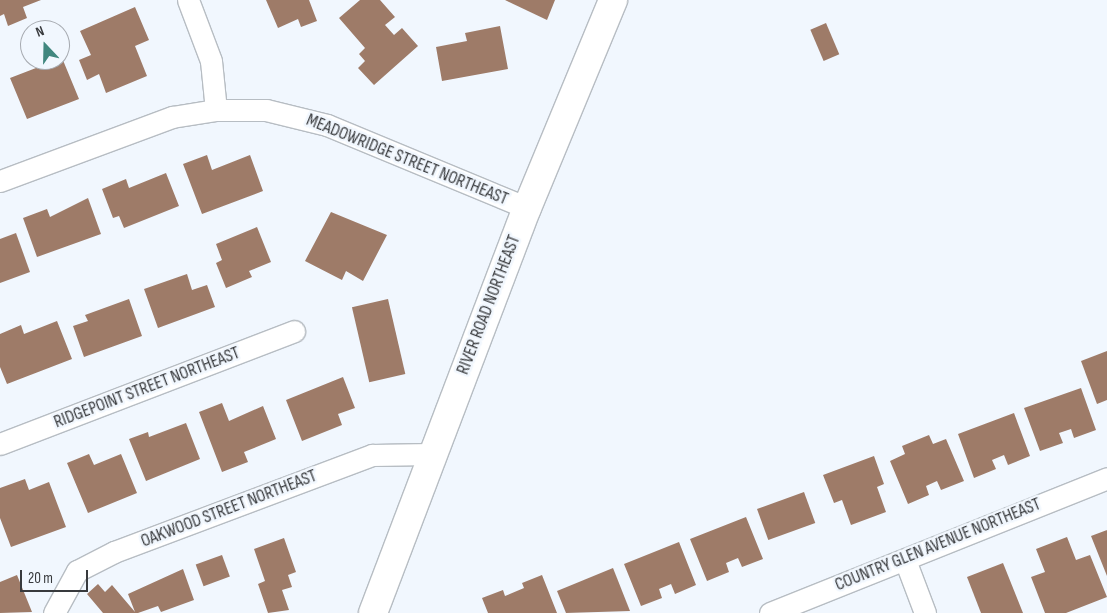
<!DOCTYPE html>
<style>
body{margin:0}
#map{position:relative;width:1107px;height:613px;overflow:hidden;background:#f1f7fe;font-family:"Sofia Sans Condensed",sans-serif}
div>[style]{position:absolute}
.building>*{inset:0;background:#9e7b68;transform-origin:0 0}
.roads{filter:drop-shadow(1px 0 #b7bdc3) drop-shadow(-1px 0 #b7bdc3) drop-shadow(0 1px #b7bdc3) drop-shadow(0 -1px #b7bdc3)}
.street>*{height:21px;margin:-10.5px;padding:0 10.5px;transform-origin:10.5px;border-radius:10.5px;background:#fff}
.primary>*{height:28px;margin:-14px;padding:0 14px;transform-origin:14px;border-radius:14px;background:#fff}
span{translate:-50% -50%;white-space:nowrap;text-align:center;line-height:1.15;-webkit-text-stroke:5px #f1f7fe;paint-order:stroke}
.street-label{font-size:18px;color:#383a3d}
.north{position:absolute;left:20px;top:20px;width:50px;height:50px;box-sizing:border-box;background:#f1f7fe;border:1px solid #a7abb1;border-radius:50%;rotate:339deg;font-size:14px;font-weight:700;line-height:20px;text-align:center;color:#383a3d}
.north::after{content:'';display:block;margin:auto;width:18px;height:22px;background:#41877f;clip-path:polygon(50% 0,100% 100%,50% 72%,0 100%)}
.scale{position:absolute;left:20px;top:570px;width:68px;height:22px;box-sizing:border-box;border:2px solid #383a3d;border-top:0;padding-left:6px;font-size:15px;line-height:18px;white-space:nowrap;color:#383a3d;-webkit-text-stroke:4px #f1f7fe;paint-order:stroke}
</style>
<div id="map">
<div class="building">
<i style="clip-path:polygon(0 0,41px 0,23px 7px,27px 18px,8px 26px,4px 14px,0 16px)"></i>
<i style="clip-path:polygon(266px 0,309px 0,317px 21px,301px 27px,298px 19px,278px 28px)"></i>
<i style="clip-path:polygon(360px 0,380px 0,395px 17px,385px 25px,394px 35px,402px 28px,418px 46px,374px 85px,358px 68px,365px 61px,359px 54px,365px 48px,339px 18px)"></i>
<i style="clip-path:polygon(505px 0,555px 0,547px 20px)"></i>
<i style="clip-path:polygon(135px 7px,149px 40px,135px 46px,147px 76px,106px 93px,99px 74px,87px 80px,79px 60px,91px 55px,80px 31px)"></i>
<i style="left:826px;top:23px;width:34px;height:17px;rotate:67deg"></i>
<i style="clip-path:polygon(500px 26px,508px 69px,442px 81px,436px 47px,467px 41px,465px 33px)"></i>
<i style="clip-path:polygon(60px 53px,79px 99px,27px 119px,10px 78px,36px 68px,33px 60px,60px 60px)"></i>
<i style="clip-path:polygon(207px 155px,212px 170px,250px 155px,263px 191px,202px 214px,183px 164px)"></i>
<i style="clip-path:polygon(166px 173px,179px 206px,124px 228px,119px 216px,113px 218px,102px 189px,126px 179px,129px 188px)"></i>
<i style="clip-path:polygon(88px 198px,101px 234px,37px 257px,23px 218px,47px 209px,50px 217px)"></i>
<i style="clip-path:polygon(331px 212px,387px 235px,363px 281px,346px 271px,342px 280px,305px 261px)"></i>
<i style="clip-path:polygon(257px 227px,271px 262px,249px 271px,252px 277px,226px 288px,216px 263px,222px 260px,216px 244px)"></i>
<i style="clip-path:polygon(16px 233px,30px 272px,0 283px,0 239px)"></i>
<i style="clip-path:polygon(187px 274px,192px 290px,207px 285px,215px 307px,158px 328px,144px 289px)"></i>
<i style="clip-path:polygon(129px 299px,142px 336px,84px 357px,73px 326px,88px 321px,85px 315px)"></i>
<i style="left:388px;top:299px;width:77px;height:37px;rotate:77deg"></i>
<i style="clip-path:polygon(57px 321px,72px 359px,7px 384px,0 367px,0 334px,21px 325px,24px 334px)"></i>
<i style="clip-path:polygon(1107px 351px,1107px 400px,1097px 404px,1081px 361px)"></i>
<i style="clip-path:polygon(343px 377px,355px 408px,338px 414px,342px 425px,302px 441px,286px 400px)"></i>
<i style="clip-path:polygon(1081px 388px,1096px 430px,1074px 438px,1071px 429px,1059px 433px,1063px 443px,1040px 451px,1024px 408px)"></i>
<i style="clip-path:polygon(222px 403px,229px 421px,263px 406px,276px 439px,244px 452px,248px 462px,222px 472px,199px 412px)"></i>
<i style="clip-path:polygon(1014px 413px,1030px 456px,1008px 465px,1004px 455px,992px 460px,996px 469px,974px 478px,958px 434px)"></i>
<i style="clip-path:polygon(186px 423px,200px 459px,146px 481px,129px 439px,148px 432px,149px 437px)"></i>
<i style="clip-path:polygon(929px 435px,933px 444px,946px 439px,964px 481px,941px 490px,937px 481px,926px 486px,929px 495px,908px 504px,890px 461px,905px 454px,902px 446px)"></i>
<i style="clip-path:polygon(89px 454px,94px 465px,121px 454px,137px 493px,88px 513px,67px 463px)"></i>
<i style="clip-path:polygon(874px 456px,884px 484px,877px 487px,886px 512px,851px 525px,842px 500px,834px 503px,823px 475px)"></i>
<i style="clip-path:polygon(25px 479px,29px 490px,49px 482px,66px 527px,11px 547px,0 518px,0 488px)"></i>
<i style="left:804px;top:492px;width:33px;height:50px;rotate:70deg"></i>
<i style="clip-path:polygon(746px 517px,763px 559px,742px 567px,738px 558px,726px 563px,729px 572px,707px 581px,690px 539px)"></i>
<i style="clip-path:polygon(1107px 522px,1107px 576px,1091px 536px,1107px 530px)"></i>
<i style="clip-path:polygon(1067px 537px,1076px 560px,1090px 555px,1107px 597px,1066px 613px,1045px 613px,1031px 577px,1045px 572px,1036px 549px)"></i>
<i style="clip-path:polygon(284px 538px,296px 572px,288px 575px,292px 587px,282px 590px,289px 610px,268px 613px,258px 584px,265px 581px,254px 549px)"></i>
<i style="clip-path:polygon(679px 542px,696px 585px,675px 594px,671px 584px,659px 589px,662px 598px,641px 606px,624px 564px)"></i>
<i style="left:222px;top:555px;width:23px;height:28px;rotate:70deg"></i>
<i style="clip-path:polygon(1003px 563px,1023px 613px,981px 613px,967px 577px)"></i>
<i style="clip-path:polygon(613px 568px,630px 611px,566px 613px,557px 591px)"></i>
<i style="clip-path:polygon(183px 569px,194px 600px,161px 612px,158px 606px,138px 613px,103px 613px,87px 594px,98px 584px,105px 592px,112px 585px,135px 612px,128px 594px)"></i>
<i style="clip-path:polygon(17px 575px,32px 612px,0 613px,0 582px)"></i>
<i style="clip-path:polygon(542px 575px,557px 613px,488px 613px,482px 598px,503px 590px,505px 596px,524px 588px,522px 583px)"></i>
</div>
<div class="roads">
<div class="street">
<i style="left:188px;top:0;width:65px;rotate:69.3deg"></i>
<i style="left:211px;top:61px;width:49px;rotate:84.2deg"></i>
<i style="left:0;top:181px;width:184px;rotate:-20.4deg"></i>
<i style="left:172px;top:117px;width:45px;rotate:-9deg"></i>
<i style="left:216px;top:110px;width:50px"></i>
<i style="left:266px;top:110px;width:63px;rotate:13.8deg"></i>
<i style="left:327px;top:125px;width:217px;rotate:22.5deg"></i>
<i style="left:0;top:444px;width:315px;rotate:-21deg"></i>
<i style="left:905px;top:560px;width:57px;rotate:69.3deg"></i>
<i style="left:54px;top:613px;width:48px;rotate:-61.3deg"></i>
<i style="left:77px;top:571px;width:42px;rotate:-27.2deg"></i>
<i style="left:114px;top:552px;width:276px;rotate:-20.6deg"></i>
<i style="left:372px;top:455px;width:59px;rotate:-1deg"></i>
<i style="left:770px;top:613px;width:363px;rotate:-21.8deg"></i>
</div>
<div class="primary">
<i style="left:373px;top:613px;width:433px;rotate:-69.2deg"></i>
<i style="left:527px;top:208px;width:225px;rotate:-67.5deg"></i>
</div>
</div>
<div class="street-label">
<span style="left:407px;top:160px;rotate:22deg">MEADOWRIDGE STREET NORTHEAST</span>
<span style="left:489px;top:305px;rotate:-69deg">RIVER ROAD NORTHEAST</span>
<span style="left:147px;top:388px;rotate:-21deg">RIDGEPOINT STREET NORTHEAST</span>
<span style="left:229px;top:509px;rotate:-21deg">OAKWOOD STREET NORTHEAST</span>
<span style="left:938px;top:545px;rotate:-22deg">COUNTRY GLEN AVENUE NORTHEAST</span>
</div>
<div class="north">N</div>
<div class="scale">20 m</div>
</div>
